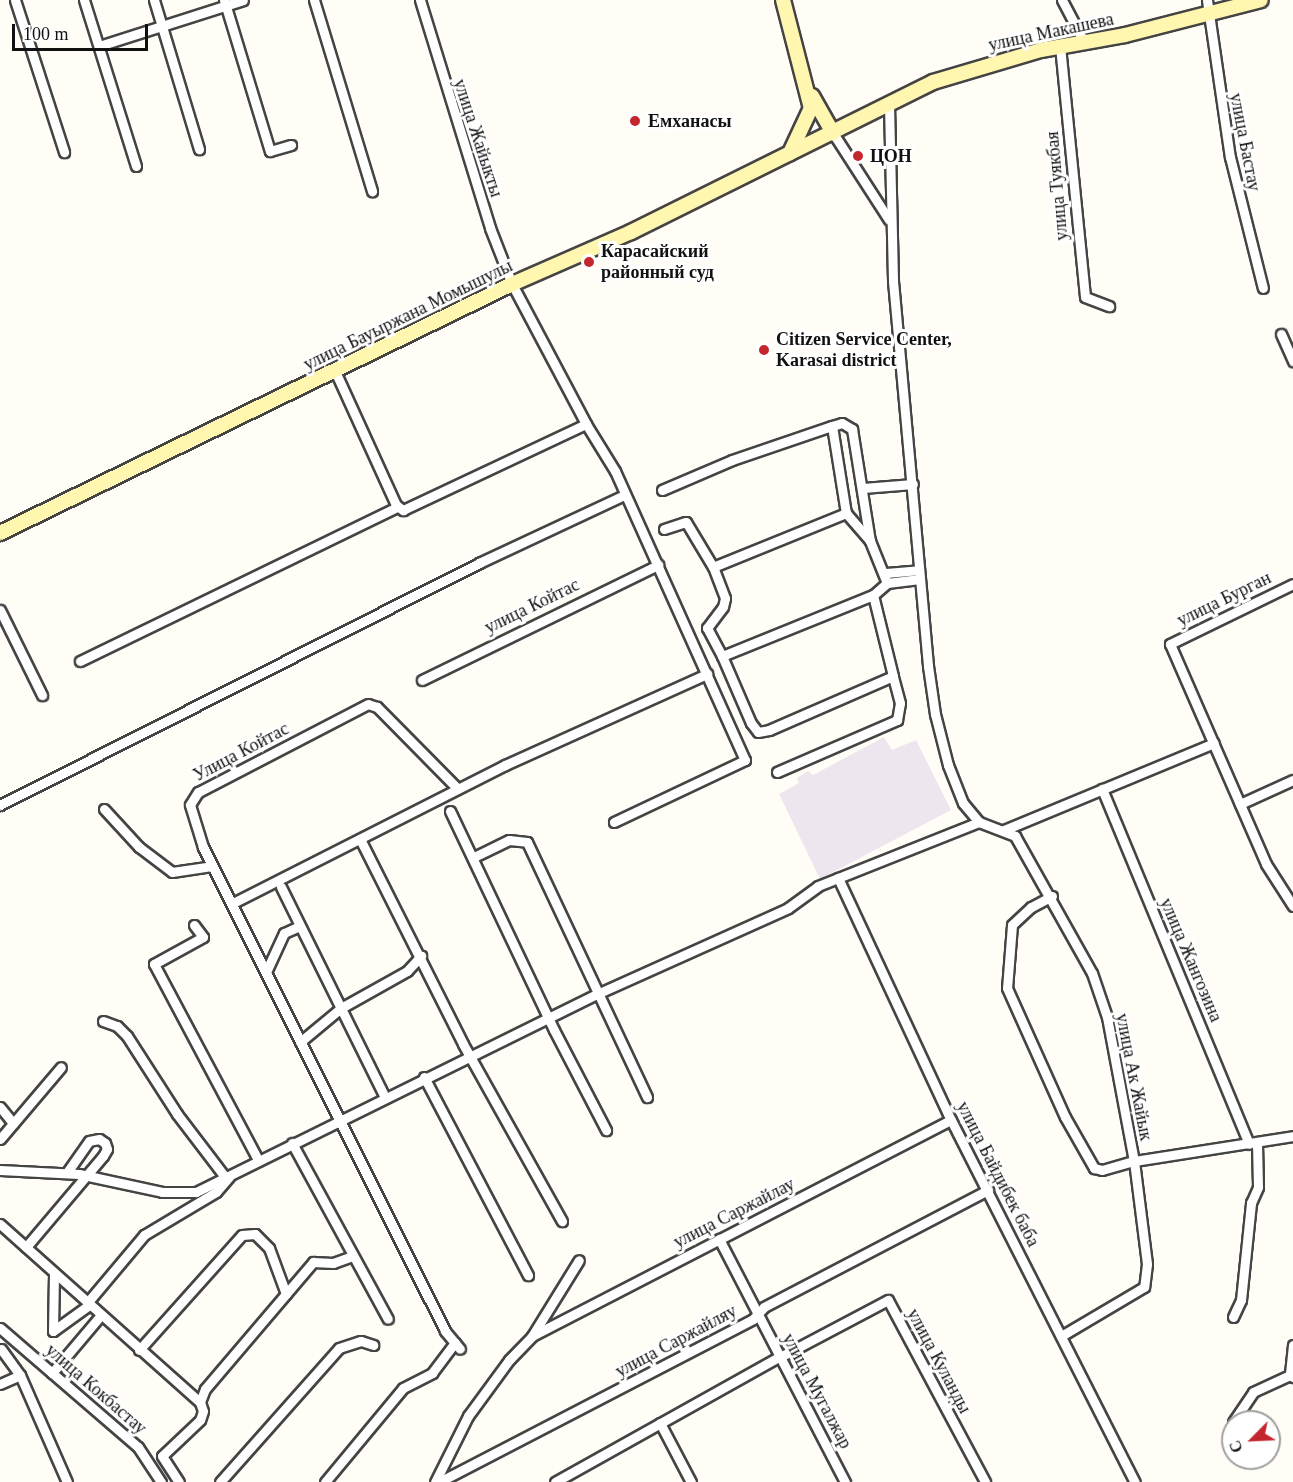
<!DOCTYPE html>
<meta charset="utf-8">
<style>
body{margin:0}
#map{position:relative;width:1293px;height:1482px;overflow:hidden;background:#fffdf5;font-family:Georgia,serif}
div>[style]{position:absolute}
.industrial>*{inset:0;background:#eee6ef}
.roads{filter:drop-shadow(2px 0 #444) drop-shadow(-2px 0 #444) drop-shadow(0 2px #444) drop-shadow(0 -2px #444)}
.street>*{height:9px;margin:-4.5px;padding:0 4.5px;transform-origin:4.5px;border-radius:4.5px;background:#fff}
.secondary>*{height:14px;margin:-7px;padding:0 7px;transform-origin:7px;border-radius:7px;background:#fff6b0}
.dots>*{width:16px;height:16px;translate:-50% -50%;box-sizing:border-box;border:3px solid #fff;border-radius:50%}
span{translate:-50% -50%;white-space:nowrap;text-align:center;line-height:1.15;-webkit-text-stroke:6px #fff;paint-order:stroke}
.street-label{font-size:18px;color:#111}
.poi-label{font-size:18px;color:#111;font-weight:700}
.left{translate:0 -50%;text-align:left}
.north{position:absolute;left:1221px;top:1410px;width:60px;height:60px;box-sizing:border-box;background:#fff;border:2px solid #a0a0a0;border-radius:50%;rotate:246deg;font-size:16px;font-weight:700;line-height:24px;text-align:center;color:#111}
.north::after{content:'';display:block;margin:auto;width:21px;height:27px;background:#c4262e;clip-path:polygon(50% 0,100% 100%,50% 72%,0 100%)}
.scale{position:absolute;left:12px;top:24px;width:136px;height:27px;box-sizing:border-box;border:3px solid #111;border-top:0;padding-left:8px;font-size:18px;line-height:21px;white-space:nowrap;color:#111;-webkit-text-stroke:4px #fff;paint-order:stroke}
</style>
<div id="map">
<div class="industrial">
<i style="clip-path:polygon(884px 737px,892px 750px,916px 740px,951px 810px,820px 879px,779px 794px,799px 783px,797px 778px,808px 771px,813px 775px)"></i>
</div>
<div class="roads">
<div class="street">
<i style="left:15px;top:0;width:160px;rotate:72.1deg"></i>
<i style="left:84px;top:0;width:174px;rotate:72.6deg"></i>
<i style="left:154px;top:0;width:156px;rotate:73.2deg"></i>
<i style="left:224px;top:0;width:158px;rotate:73.1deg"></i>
<i style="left:270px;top:151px;width:22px;rotate:-16deg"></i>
<i style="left:314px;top:0;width:200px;rotate:73.1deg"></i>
<i style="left:420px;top:0;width:239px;rotate:72.9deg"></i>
<i style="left:490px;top:228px;width:60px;rotate:68.6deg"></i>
<i style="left:512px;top:284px;width:158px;rotate:62.1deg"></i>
<i style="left:1062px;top:0;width:45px;rotate:62.3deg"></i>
<i style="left:1207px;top:0;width:159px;rotate:81.7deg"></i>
<i style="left:1230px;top:157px;width:135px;rotate:75.9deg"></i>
<i style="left:99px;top:46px;width:151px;rotate:-17.7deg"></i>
<i style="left:1060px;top:46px;width:252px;rotate:84.3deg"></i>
<i style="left:1085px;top:297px;width:26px;rotate:21deg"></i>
<i style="left:889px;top:104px;width:177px;rotate:88.7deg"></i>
<i style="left:893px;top:281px;width:387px;rotate:84.8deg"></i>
<i style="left:928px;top:666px;width:49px;rotate:81.7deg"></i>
<i style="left:935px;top:714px;width:53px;rotate:75.7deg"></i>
<i style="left:948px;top:765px;width:41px;rotate:68.5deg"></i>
<i style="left:963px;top:803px;width:25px;rotate:50deg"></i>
<i style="left:833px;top:133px;width:103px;rotate:57.2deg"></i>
<i style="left:1281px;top:334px;width:30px;rotate:66deg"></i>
<i style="left:335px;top:371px;width:147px;rotate:65.5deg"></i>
<i style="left:396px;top:505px;width:9px;rotate:36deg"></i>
<i style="left:403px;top:510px;width:202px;rotate:-25.2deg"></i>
<i style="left:586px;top:424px;width:55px;rotate:58.3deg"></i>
<i style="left:615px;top:471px;width:317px;rotate:65.8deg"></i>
<i style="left:745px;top:760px;width:145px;rotate:154.7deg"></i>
<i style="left:832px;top:426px;width:10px;rotate:-17deg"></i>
<i style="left:842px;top:423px;width:12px;rotate:31deg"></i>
<i style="left:852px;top:429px;width:113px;rotate:80.9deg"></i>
<i style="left:863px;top:488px;width:50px;rotate:-4.6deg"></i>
<i style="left:662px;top:490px;width:76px;rotate:-23.2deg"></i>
<i style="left:732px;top:460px;width:106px;rotate:-18.8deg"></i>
<i style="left:832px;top:426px;width:88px;rotate:80.9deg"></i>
<i style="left:846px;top:513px;width:37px;rotate:49deg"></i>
<i style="left:870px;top:541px;width:45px;rotate:68deg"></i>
<i style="left:887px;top:583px;width:18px;rotate:139deg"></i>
<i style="left:873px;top:595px;width:163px;rotate:158deg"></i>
<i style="left:722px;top:656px;width:32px;rotate:-118deg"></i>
<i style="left:707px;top:628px;width:26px;rotate:-53deg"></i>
<i style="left:723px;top:607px;width:9px;rotate:-77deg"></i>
<i style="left:725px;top:598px;width:33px;rotate:-111deg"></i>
<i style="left:713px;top:567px;width:144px;rotate:-22.1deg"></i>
<i style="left:664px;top:529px;width:23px;rotate:-18deg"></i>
<i style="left:686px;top:522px;width:52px;rotate:59deg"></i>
<i style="left:886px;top:573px;width:33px;rotate:-5deg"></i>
<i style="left:887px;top:583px;width:33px;rotate:-7deg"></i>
<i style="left:1293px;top:584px;width:137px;rotate:154deg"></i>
<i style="left:1170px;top:644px;width:240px;rotate:66.4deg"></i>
<i style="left:1266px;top:864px;width:50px;rotate:57.3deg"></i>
<i style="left:0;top:610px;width:95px;rotate:63.7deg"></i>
<i style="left:722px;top:656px;width:73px;rotate:66.6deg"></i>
<i style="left:751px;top:723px;width:11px;rotate:52deg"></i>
<i style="left:758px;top:732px;width:11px;rotate:-10deg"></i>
<i style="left:769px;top:730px;width:135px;rotate:-23.5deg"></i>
<i style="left:893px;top:676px;width:83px;rotate:-103.9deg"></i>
<i style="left:80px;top:661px;width:352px;rotate:-25.9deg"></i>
<i style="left:422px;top:680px;width:263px;rotate:-26deg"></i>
<i style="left:777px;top:772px;width:131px;rotate:-23.4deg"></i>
<i style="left:897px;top:720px;width:17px;rotate:-80deg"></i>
<i style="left:900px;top:703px;width:28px;rotate:-105deg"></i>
<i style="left:457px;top:788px;width:114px;rotate:-134.6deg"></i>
<i style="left:377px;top:707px;width:9px;rotate:-162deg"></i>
<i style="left:368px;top:704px;width:191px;rotate:152.6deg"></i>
<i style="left:198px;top:792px;width:15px;rotate:122deg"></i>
<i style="left:190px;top:805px;width:44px;rotate:72.8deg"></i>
<i style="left:203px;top:847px;width:541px;rotate:63.43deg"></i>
<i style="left:445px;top:1331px;width:23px;rotate:50deg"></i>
<i style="left:1102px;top:789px;width:384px;rotate:67.5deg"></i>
<i style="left:1240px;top:804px;width:58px;rotate:-24.4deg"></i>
<i style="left:0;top:805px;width:537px;rotate:-26.8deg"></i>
<i style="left:479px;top:563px;width:160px;rotate:-25.1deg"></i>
<i style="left:104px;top:809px;width:52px;rotate:47.4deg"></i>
<i style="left:139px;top:847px;width:41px;rotate:37.1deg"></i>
<i style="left:172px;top:872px;width:40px;rotate:-8.5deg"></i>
<i style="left:450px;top:811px;width:242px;rotate:64.6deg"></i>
<i style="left:554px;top:1030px;width:113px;rotate:62.5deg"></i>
<i style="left:979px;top:822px;width:39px;rotate:21deg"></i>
<i style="left:1015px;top:836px;width:157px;rotate:60.7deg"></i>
<i style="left:1092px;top:973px;width:46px;rotate:71.2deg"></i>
<i style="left:1107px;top:1017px;width:147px;rotate:79.4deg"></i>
<i style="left:1134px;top:1161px;width:104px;rotate:82.8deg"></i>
<i style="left:1147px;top:1264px;width:23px;rotate:97deg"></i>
<i style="left:1144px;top:1287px;width:96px;rotate:149.4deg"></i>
<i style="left:1004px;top:830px;width:227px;rotate:-22.5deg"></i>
<i style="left:360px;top:839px;width:229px;rotate:63.3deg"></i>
<i style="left:463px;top:1044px;width:203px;rotate:60.8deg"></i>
<i style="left:474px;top:857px;width:39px;rotate:-26deg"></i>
<i style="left:509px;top:840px;width:18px;rotate:6deg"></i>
<i style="left:527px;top:842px;width:282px;rotate:64.8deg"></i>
<i style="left:838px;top:878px;width:267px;rotate:65deg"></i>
<i style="left:951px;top:1120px;width:406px;rotate:63.1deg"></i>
<i style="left:281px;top:887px;width:234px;rotate:63.7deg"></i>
<i style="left:1052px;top:896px;width:24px;rotate:152deg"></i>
<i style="left:1031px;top:907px;width:26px;rotate:137deg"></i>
<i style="left:1012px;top:925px;width:63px;rotate:94.5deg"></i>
<i style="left:1007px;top:988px;width:141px;rotate:65.8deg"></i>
<i style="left:1065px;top:1117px;width:59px;rotate:60.4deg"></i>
<i style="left:1094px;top:1168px;width:8px;rotate:14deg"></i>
<i style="left:1102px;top:1170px;width:33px;rotate:-16deg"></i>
<i style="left:1134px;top:1161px;width:161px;rotate:-8.9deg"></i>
<i style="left:233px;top:903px;width:305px;rotate:-26.9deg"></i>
<i style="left:505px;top:765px;width:222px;rotate:-24.3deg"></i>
<i style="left:194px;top:925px;width:15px;rotate:53deg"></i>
<i style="left:203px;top:937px;width:56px;rotate:151.1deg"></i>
<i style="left:154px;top:964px;width:222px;rotate:62deg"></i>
<i style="left:266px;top:972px;width:43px;rotate:-65.2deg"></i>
<i style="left:284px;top:933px;width:17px;rotate:-24deg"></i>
<i style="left:103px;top:1021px;width:15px;rotate:20deg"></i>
<i style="left:117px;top:1026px;width:14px;rotate:45deg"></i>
<i style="left:127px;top:1036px;width:93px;rotate:57.3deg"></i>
<i style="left:177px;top:1114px;width:79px;rotate:52.7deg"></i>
<i style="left:300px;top:1042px;width:53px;rotate:-39.7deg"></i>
<i style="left:341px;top:1008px;width:76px;rotate:-29.3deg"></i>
<i style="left:407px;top:971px;width:21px;rotate:-47deg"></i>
<i style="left:424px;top:1077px;width:224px;rotate:62.3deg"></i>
<i style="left:0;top:1107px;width:21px;rotate:51deg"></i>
<i style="left:0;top:1139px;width:94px;rotate:-49.7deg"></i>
<i style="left:292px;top:1143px;width:200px;rotate:61.4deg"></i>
<i style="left:0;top:1170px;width:79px;rotate:2.9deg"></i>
<i style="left:79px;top:1174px;width:85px;rotate:12.2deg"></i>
<i style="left:162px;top:1192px;width:34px"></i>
<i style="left:196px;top:1192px;width:447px;rotate:-26.3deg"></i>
<i style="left:597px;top:994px;width:209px;rotate:-24.2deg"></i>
<i style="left:788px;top:908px;width:37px;rotate:-36deg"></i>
<i style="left:818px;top:886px;width:173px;rotate:-21.7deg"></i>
<i style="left:0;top:1224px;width:268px;rotate:41.7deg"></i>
<i style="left:200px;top:1402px;width:9px;rotate:72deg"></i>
<i style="left:203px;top:1411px;width:9px;rotate:108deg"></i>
<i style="left:200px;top:1420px;width:52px;rotate:136.5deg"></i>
<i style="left:162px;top:1456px;width:31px;rotate:57deg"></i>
<i style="left:719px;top:1239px;width:274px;rotate:62.6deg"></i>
<i style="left:26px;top:1247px;width:119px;rotate:-49.8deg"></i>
<i style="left:103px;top:1156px;width:8px;rotate:-60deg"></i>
<i style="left:107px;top:1149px;width:6px;rotate:-108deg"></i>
<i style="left:105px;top:1143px;width:7px;rotate:-146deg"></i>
<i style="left:99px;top:1139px;width:10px;rotate:169deg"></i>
<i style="left:89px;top:1141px;width:39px;rotate:125deg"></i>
<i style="left:87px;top:1303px;width:89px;rotate:-50deg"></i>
<i style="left:144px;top:1235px;width:84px;rotate:-30.8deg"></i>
<i style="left:216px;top:1192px;width:20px;rotate:-49deg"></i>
<i style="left:1233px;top:1317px;width:19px;rotate:-65deg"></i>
<i style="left:1241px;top:1300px;width:98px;rotate:-84.1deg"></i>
<i style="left:1251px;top:1203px;width:17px;rotate:-66deg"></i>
<i style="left:1258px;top:1187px;width:44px;rotate:-91.3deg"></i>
<i style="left:0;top:1328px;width:182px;rotate:40.8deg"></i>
<i style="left:138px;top:1447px;width:42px;rotate:56.7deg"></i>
<i style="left:53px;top:1331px;width:58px;rotate:-89deg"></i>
<i style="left:53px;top:1331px;width:44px;rotate:-35.8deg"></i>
<i style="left:532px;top:1336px;width:471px;rotate:-27.3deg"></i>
<i style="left:1293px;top:1345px;width:30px;rotate:96deg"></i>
<i style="left:1290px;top:1375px;width:4px;rotate:34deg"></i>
<i style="left:1px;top:1349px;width:32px;rotate:54deg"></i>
<i style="left:20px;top:1375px;width:117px;rotate:66.3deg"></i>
<i style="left:139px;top:1350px;width:154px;rotate:-48.2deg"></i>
<i style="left:242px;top:1235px;width:13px;rotate:-4deg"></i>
<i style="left:255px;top:1234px;width:20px;rotate:45deg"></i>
<i style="left:269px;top:1248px;width:49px;rotate:69.7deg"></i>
<i style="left:780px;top:1357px;width:122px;rotate:-27.8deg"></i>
<i style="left:888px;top:1300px;width:206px;rotate:61.9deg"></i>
<i style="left:52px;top:1373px;width:76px;rotate:-49.8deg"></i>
<i style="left:0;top:1384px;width:22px;rotate:-24deg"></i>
<i style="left:200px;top:1402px;width:14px;rotate:-69deg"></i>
<i style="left:205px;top:1389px;width:167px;rotate:-49.6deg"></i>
<i style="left:313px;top:1262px;width:20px;rotate:3deg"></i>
<i style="left:333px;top:1263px;width:20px;rotate:-20deg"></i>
<i style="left:1233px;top:1422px;width:36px;rotate:-56deg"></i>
<i style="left:1253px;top:1392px;width:41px;rotate:-24.7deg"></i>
<i style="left:660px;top:1423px;width:67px;rotate:62.3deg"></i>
<i style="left:1232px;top:1444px;width:21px;rotate:-87deg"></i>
<i style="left:220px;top:1482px;width:179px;rotate:-48.4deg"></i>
<i style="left:339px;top:1348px;width:23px;rotate:-18deg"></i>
<i style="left:361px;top:1341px;width:13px;rotate:18deg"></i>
<i style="left:325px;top:1482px;width:122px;rotate:-50.3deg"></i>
<i style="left:403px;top:1388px;width:33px;rotate:-27deg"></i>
<i style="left:432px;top:1373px;width:38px;rotate:-53deg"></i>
<i style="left:435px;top:1482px;width:74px;rotate:-63.4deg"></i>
<i style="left:468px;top:1416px;width:69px;rotate:-53.8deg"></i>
<i style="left:509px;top:1360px;width:33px;rotate:-46deg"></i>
<i style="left:532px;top:1336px;width:89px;rotate:-58.3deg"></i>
<i style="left:439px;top:1482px;width:354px;rotate:-27.4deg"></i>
<i style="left:753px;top:1319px;width:16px;rotate:-47deg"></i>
<i style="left:764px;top:1307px;width:253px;rotate:-27.6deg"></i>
<i style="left:555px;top:1482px;width:258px;rotate:-29.2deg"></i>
</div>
<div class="secondary">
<i style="left:783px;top:0;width:112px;rotate:75.5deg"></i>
<i style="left:811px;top:108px;width:50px;rotate:115deg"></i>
<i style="left:812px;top:96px;width:43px;rotate:60.4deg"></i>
<i style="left:0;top:533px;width:569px;rotate:-25.93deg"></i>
<i style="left:512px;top:284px;width:130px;rotate:-23.6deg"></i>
<i style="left:631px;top:232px;width:337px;rotate:-26.4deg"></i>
<i style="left:933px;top:82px;width:113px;rotate:-16.5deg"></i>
<i style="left:1041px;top:50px;width:85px;rotate:-10.1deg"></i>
<i style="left:1125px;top:35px;width:140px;rotate:-14.4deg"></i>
</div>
</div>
<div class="dots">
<i style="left:635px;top:121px;background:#c4262e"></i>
<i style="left:858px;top:156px;background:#c4262e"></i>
<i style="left:589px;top:262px;background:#c4262e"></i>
<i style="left:764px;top:350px;background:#c4262e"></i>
</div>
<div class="street-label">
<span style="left:1051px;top:32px;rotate:-12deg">улица Макашева</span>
<span style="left:478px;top:138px;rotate:72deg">улица Жайыкты</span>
<span style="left:1245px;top:142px;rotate:79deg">улица Бастау</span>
<span style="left:1057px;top:186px;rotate:-95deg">улица Туякбая</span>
<span style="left:408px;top:315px;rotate:-26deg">улица Бауыржана Момышулы</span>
<span style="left:1224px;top:599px;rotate:-26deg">улица Бурган</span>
<span style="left:532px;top:606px;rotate:-26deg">улица Койтас</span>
<span style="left:241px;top:752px;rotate:-28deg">Улица Койтас</span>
<span style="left:1191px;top:960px;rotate:67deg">улица Жангозина</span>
<span style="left:1134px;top:1077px;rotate:79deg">улица Ак Жайык</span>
<span style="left:998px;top:1174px;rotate:63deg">улица Байдибек баба</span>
<span style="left:734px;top:1213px;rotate:-27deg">улица Саржайлау</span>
<span style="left:676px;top:1341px;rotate:-28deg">улица Саржайляу</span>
<span style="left:939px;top:1361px;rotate:62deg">улица Куланды</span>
<span style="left:96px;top:1389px;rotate:41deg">улица Кокбастау</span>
<span style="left:817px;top:1391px;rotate:62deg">улица Мугалжар</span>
</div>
<div class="poi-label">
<span class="left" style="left:648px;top:121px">Емханасы</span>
<span class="left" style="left:870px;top:156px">ЦОН</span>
<span class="left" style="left:601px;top:262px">Карасайский<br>районный суд</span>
<span class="left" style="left:776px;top:350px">Citizen Service Center,<br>Karasai district</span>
</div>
<div class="north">С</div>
<div class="scale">100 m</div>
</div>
